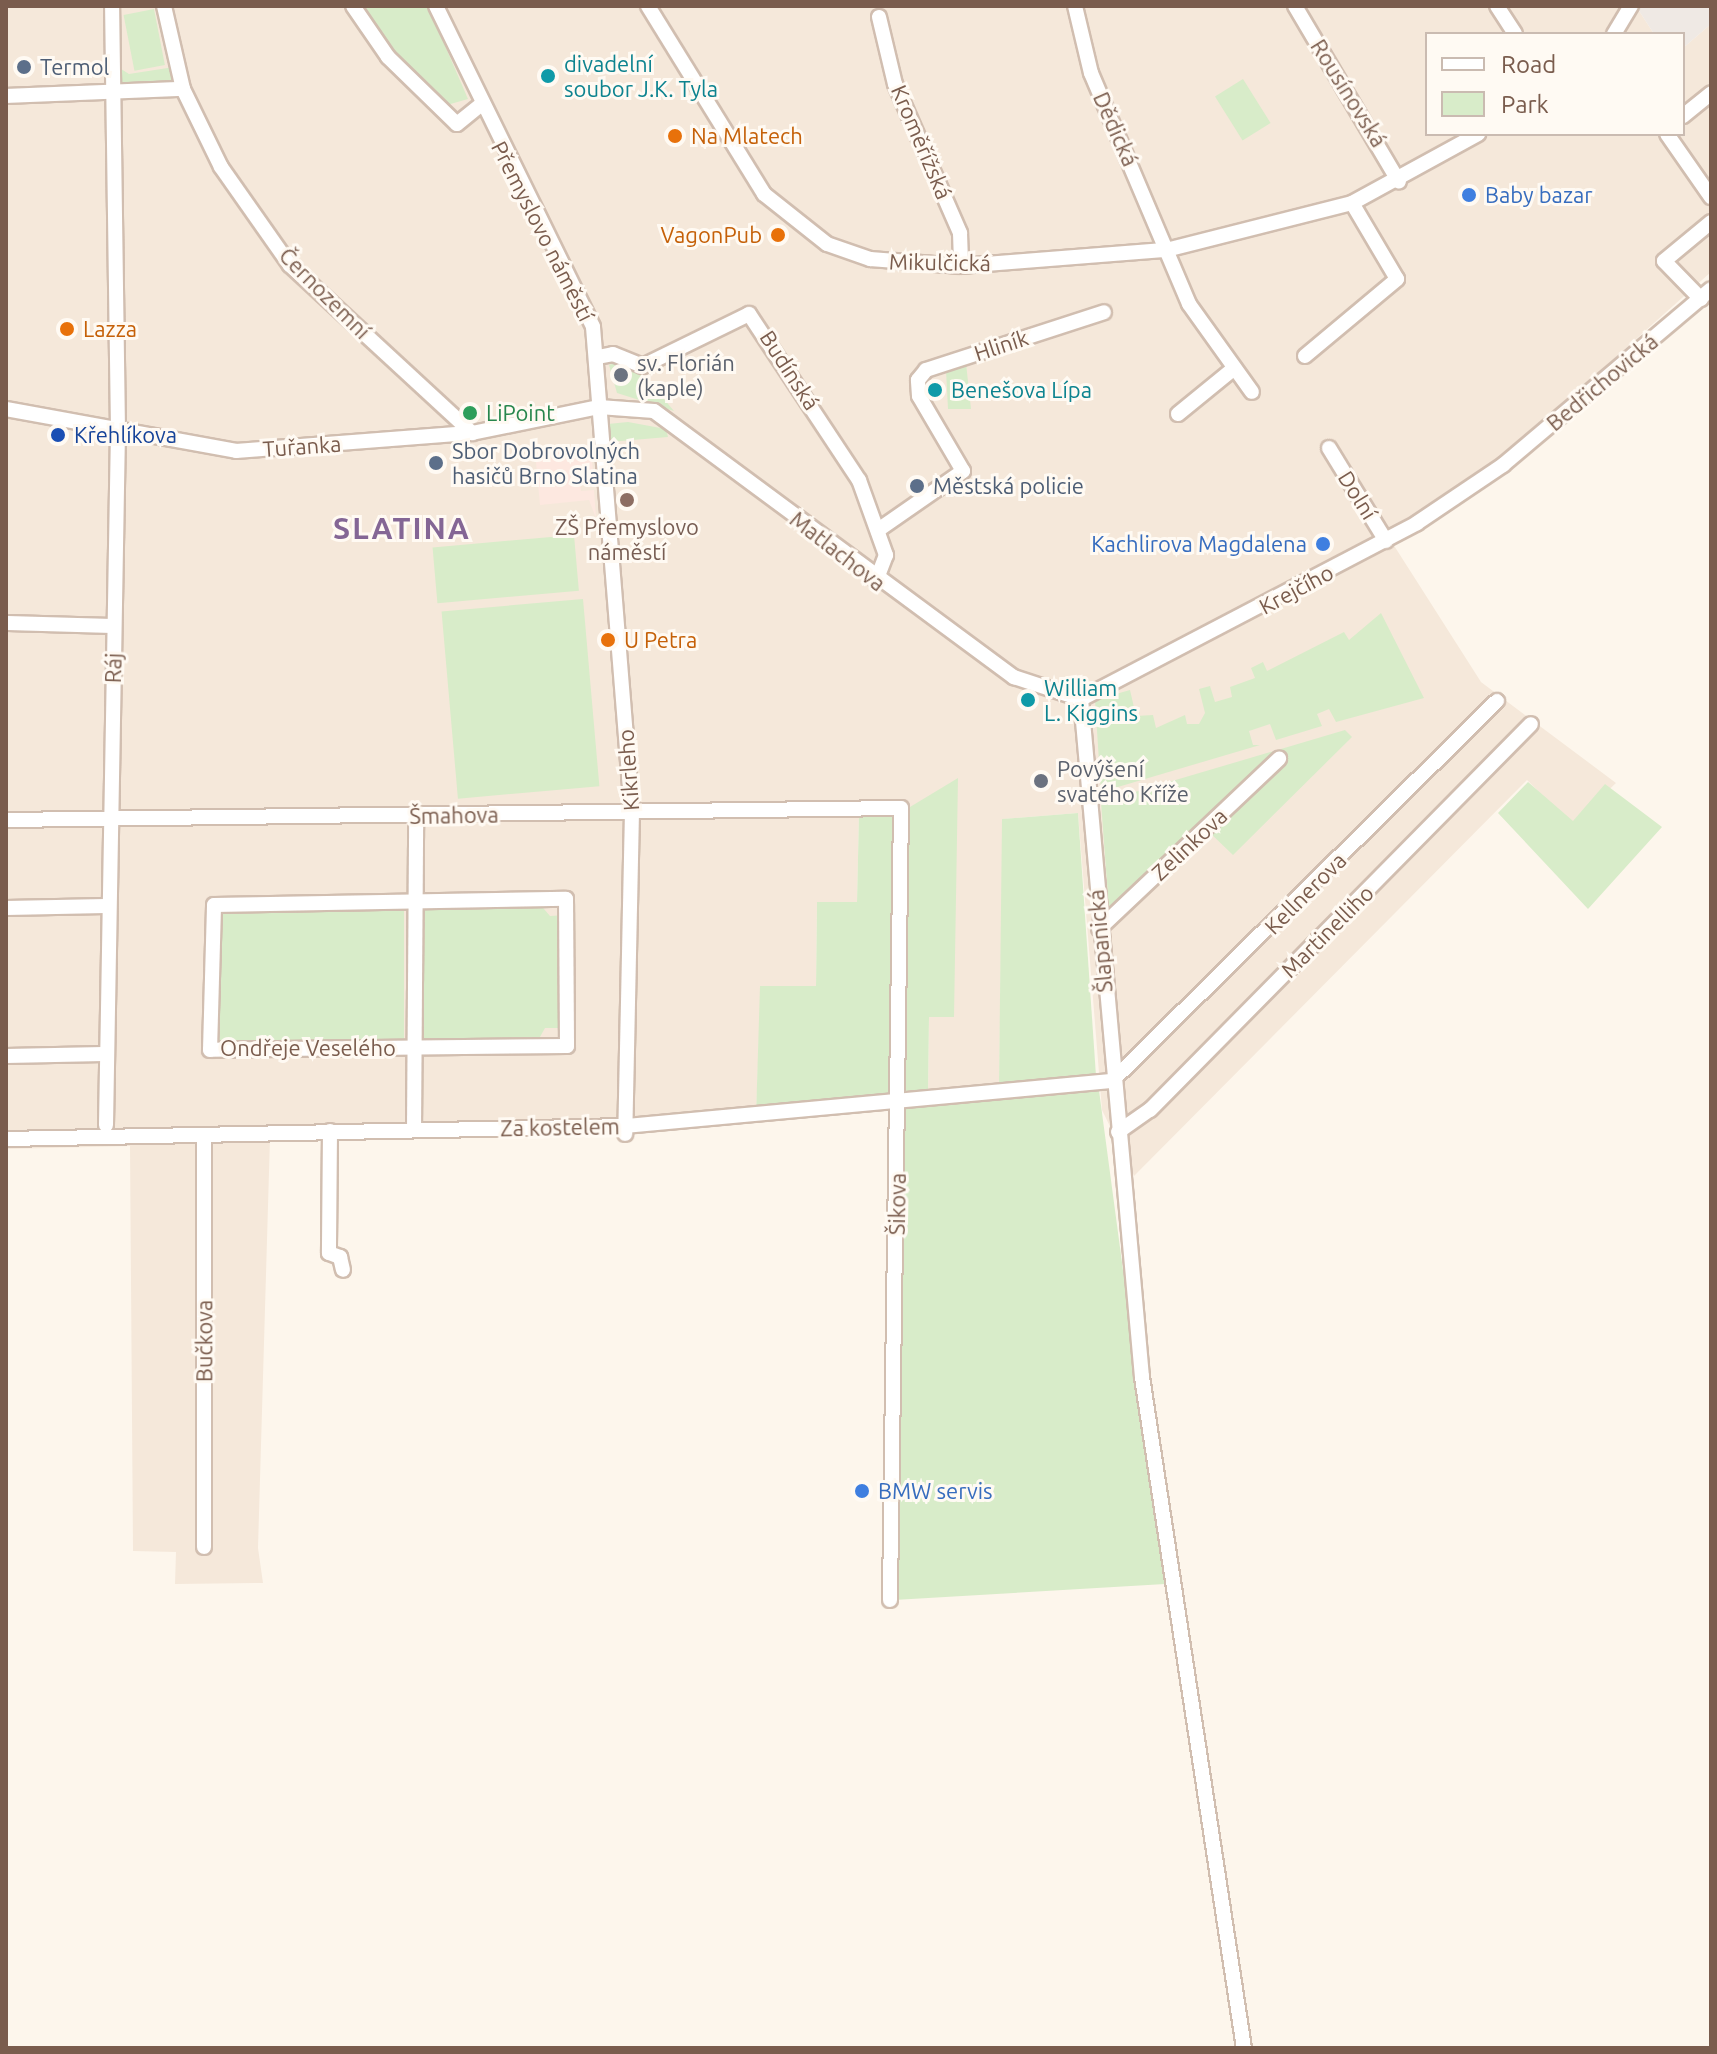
<!DOCTYPE html>
<meta charset="utf-8">
<style>
body{margin:0}
#map{position:relative;width:1717px;height:2054px;overflow:hidden;background:#fdf6ec;font-family:Ubuntu,sans-serif}
div>[style]{position:absolute}
.residential>*{inset:0;background:#f5e8da}
.commercial>*{inset:0;background:#fde8e0}
.industrial>*{inset:0;background:#efe9e4}
.green>*{inset:0;background:#d8ecc9;transform-origin:0 0}
.roads{filter:drop-shadow(2px 0 #d1beb0) drop-shadow(-2px 0 #d1beb0) drop-shadow(0 2px #d1beb0) drop-shadow(0 -2px #d1beb0)}
.minor>*{height:14px;margin:-7px;padding:0 7px;transform-origin:7px;border-radius:7px;background:#fff}
.dots>*{width:22px;height:22px;translate:-50% -50%;box-sizing:border-box;border:4px solid #fffaf3;border-radius:50%}
span{translate:-50% -50%;white-space:nowrap;text-align:center;line-height:1.15;-webkit-text-stroke:6px #fffaf3;paint-order:stroke}
.culture-label{font-size:22px;color:#0d838f}
.left{translate:0 -50%;text-align:left}
.service-label{font-size:22px;color:#4e5e75}
.street-label{font-size:22px;color:#7a5c4d}
.food-label{font-size:22px;color:#c56008}
.right{translate:-100% -50%;text-align:right}
.shop-label{font-size:22px;color:#366cbe}
.worship-label{font-size:22px;color:#5b616d}
.leisure-label{font-size:22px;color:#27864d}
.transit-label{font-size:22px;color:#164399}
.education-label{font-size:22px;color:#785e54}
.district-label{font-size:30px;color:#846695;font-weight:700;letter-spacing:2px}
.frame{position:absolute;inset:0;border:8px solid #7a5c4d;pointer-events:none}
.legend{position:absolute;left:1425px;top:32px;width:260px;height:104px;box-sizing:border-box;background:#fffaf3;border:2px solid #cabbb1;margin:0;padding:10px 14px;list-style:none;font-size:24px;color:#7a5c4d}
.legend li{display:flex;align-items:center;gap:16px;height:40px}
.legend b{width:40px;border:2px solid #cabbb1}
</style>
<div id="map">
<div class="residential">
<i style="clip-path:polygon(6px 6px,1636px 6px,1654px 34px,1427px 34px,1427px 134px,1683px 134px,1683px 48px,1711px 24px,1711px 272px,1504px 457px,1386px 533px,1481px 682px,1616px 783px,1572px 825px,1527px 780px,1134px 1176px,1102px 1110px,1078px 813px,1003px 819px,999px 1088px,928px 1095px,929px 1017px,954px 1016px,905px 810px,859px 813px,857px 903px,817px 902px,816px 987px,761px 986px,756px 1116px,270px 1138px,258px 1548px,263px 1583px,175px 1584px,176px 1552px,133px 1551px,130px 1146px,6px 1149px)"></i>
</div>
<div class="commercial">
<i style="clip-path:polygon(590px 445px,593px 470px,579px 472px,581px 491px,594px 490px,596px 518px,589px 500px,540px 505px,535px 451px)"></i>
</div>
<div class="industrial">
<i style="clip-path:polygon(1636px 6px,1711px 6px,1711px 24px,1683px 48px,1683px 34px,1654px 34px)"></i>
</div>
<div class="green">
<i style="clip-path:polygon(356px 6px,428px 6px,468px 99px,440px 107px,364px 25px)"></i>
<i style="left:154px;top:9px;width:57px;height:31px;rotate:79deg"></i>
<i style="clip-path:polygon(118px 67px,129px 74px,174px 67px,176px 84px,119px 94px)"></i>
<i style="left:1243px;top:79px;width:52px;height:33px;rotate:58deg"></i>
<i style="clip-path:polygon(617px 362px,647px 379px,674px 411px,617px 393px,609px 365px)"></i>
<i style="clip-path:polygon(966px 363px,971px 409px,948px 409px,946px 370px)"></i>
<i style="clip-path:polygon(628px 422px,666px 429px,668px 437px,609px 442px,608px 424px)"></i>
<i style="left:574px;top:535px;width:56px;height:142px;rotate:85deg"></i>
<i style="left:583px;top:599px;width:188px;height:142px;rotate:85deg"></i>
<i style="clip-path:polygon(1381px 613px,1424px 698px,1336px 722px,1329px 709px,1317px 714px,1322px 726px,1276px 740px,1270px 724px,1249px 731px,1253px 745px,1260px 745px,1101px 792px,1095px 700px,1130px 690px,1136px 716px,1153px 715px,1156px 728px,1185px 715px,1187px 724px,1199px 724px,1205px 713px,1199px 689px,1210px 686px,1215px 702px,1232px 697px,1230px 687px,1255px 678px,1251px 668px,1263px 662px,1267px 671px,1344px 632px,1349px 640px)"></i>
<i style="clip-path:polygon(1345px 730px,1352px 737px,1233px 855px,1208px 831px,1110px 923px,1101px 802px)"></i>
<i style="clip-path:polygon(958px 778px,954px 1017px,929px 1017px,928px 1094px,1098px 1083px,1165px 1584px,894px 1600px,900px 1109px,756px 1116px,760px 986px,816px 986px,817px 902px,857px 902px,859px 812px,905px 810px)"></i>
<i style="clip-path:polygon(1528px 782px,1573px 821px,1605px 784px,1662px 827px,1588px 909px,1498px 813px)"></i>
<i style="clip-path:polygon(1078px 813px,1096px 1076px,999px 1085px,1002px 819px)"></i>
<i style="clip-path:polygon(538px 902px,550px 916px,566px 915px,564px 1028px,545px 1028px,536px 1044px,421px 1045px,422px 904px)"></i>
<i style="left:404px;top:908px;width:133px;height:188px;rotate:90deg"></i>
</div>
<div class="roads">
<div class="minor">
<i style="left:164px;top:6px;width:85px;rotate:77.1deg"></i>
<i style="left:183px;top:89px;width:87px;rotate:64deg"></i>
<i style="left:221px;top:167px;width:120px;rotate:54.9deg"></i>
<i style="left:290px;top:265px;width:248px;rotate:42.7deg"></i>
<i style="left:353px;top:6px;width:62px;rotate:55.5deg"></i>
<i style="left:388px;top:57px;width:96px;rotate:44.2deg"></i>
<i style="left:457px;top:124px;width:28px;rotate:-39deg"></i>
<i style="left:436px;top:6px;width:357px;rotate:63.9deg"></i>
<i style="left:593px;top:327px;width:486px;rotate:85.4deg"></i>
<i style="left:632px;top:811px;width:323px;rotate:91.2deg"></i>
<i style="left:648px;top:6px;width:221px;rotate:58.3deg"></i>
<i style="left:764px;top:194px;width:80px;rotate:38.4deg"></i>
<i style="left:827px;top:244px;width:46px;rotate:19.2deg"></i>
<i style="left:870px;top:259px;width:91px;rotate:4.4deg"></i>
<i style="left:961px;top:266px;width:206px;rotate:-4.5deg"></i>
<i style="left:1166px;top:250px;width:192px;rotate:-14.2deg"></i>
<i style="left:1352px;top:203px;width:144px;rotate:-28.7deg"></i>
<i style="left:1075px;top:6px;width:69px;rotate:76.6deg"></i>
<i style="left:1091px;top:73px;width:251px;rotate:67deg"></i>
<i style="left:1189px;top:304px;width:108px;rotate:54.4deg"></i>
<i style="left:1295px;top:6px;width:204px;rotate:59.4deg"></i>
<i style="left:1497px;top:6px;width:33px;rotate:57deg"></i>
<i style="left:879px;top:17px;width:69px;rotate:76.6deg"></i>
<i style="left:895px;top:84px;width:163px;rotate:66.4deg"></i>
<i style="left:960px;top:233px;width:33px;rotate:88deg"></i>
<i style="left:1614px;top:34px;width:33px;rotate:-59deg"></i>
<i style="left:6px;top:96px;width:177px;rotate:-2.3deg"></i>
<i style="left:1683px;top:116px;width:36px;rotate:-39deg"></i>
<i style="left:1667px;top:134px;width:77px;rotate:55.1deg"></i>
<i style="left:1701px;top:299px;width:53px;rotate:-134.2deg"></i>
<i style="left:1664px;top:261px;width:61px;rotate:-39.7deg"></i>
<i style="left:1305px;top:356px;width:120px;rotate:-39.9deg"></i>
<i style="left:1397px;top:279px;width:88px;rotate:-120.6deg"></i>
<i style="left:598px;top:357px;width:15px;rotate:-11deg"></i>
<i style="left:613px;top:354px;width:32px;rotate:22deg"></i>
<i style="left:643px;top:366px;width:118px;rotate:-26.1deg"></i>
<i style="left:749px;top:314px;width:199px;rotate:56.5deg"></i>
<i style="left:859px;top:480px;width:80px;rotate:70.2deg"></i>
<i style="left:886px;top:555px;width:28px;rotate:111deg"></i>
<i style="left:6px;top:409px;width:234px;rotate:10.3deg"></i>
<i style="left:236px;top:451px;width:237px;rotate:-4.4deg"></i>
<i style="left:472px;top:433px;width:130px;rotate:-11.6deg"></i>
<i style="left:599px;top:407px;width:55px;rotate:4.2deg"></i>
<i style="left:654px;top:411px;width:448px;rotate:36.5deg"></i>
<i style="left:1014px;top:677px;width:71px;rotate:18.2deg"></i>
<i style="left:1178px;top:414px;width:70px;rotate:-39.2deg"></i>
<i style="left:1329px;top:448px;width:109px;rotate:58.5deg"></i>
<i style="left:881px;top:528px;width:100px;rotate:-34.8deg"></i>
<i style="left:963px;top:471px;width:87px;rotate:-120.4deg"></i>
<i style="left:919px;top:396px;width:16px;rotate:-94deg"></i>
<i style="left:918px;top:380px;width:13px;rotate:-51deg"></i>
<i style="left:926px;top:370px;width:187px;rotate:-18deg"></i>
<i style="left:6px;top:623px;width:108px;rotate:1.6deg"></i>
<i style="left:1081px;top:699px;width:681px;rotate:84.86deg"></i>
<i style="left:1142px;top:1377px;width:679px;rotate:81.36deg"></i>
<i style="left:1081px;top:699px;width:379px;rotate:-27.6deg"></i>
<i style="left:1417px;top:523px;width:104px;rotate:-34deg"></i>
<i style="left:1503px;top:465px;width:272px;rotate:-40.2deg"></i>
<i style="left:6px;top:820px;width:895px;rotate:-0.77deg"></i>
<i style="left:901px;top:808px;width:792px;rotate:90.8deg"></i>
<i style="left:566px;top:899px;width:147px;rotate:89.6deg"></i>
<i style="left:567px;top:1046px;width:357px;rotate:179.4deg"></i>
<i style="left:210px;top:1050px;width:145px;rotate:-88.4deg"></i>
<i style="left:214px;top:905px;width:352px;rotate:-1deg"></i>
<i style="left:6px;top:908px;width:100px;rotate:-1.1deg"></i>
<i style="left:1099px;top:929px;width:248px;rotate:-43.4deg"></i>
<i style="left:6px;top:1056px;width:98px;rotate:-1.2deg"></i>
<i style="left:106px;top:1125px;width:695px;rotate:-89.01deg"></i>
<i style="left:118px;top:430px;width:424px;rotate:-90.8deg"></i>
<i style="left:414px;top:1130px;width:314px;rotate:-89.6deg"></i>
<i style="left:330px;top:1131px;width:122px;rotate:90.5deg"></i>
<i style="left:329px;top:1253px;width:12px;rotate:20deg"></i>
<i style="left:340px;top:1257px;width:13px;rotate:77deg"></i>
<i style="left:1118px;top:1132px;width:39px;rotate:-35deg"></i>
<i style="left:1150px;top:1110px;width:542px;rotate:-45.37deg"></i>
<i style="left:6px;top:1139px;width:620px;rotate:-1.2deg"></i>
<i style="left:626px;top:1126px;width:488px;rotate:-5.3deg"></i>
<i style="left:1112px;top:1081px;width:541px;rotate:-44.63deg"></i>
<i style="left:204px;top:1547px;width:412px;rotate:-90deg"></i>
</div>
</div>
<div class="dots">
<i style="left:24px;top:67px;background:#5c6f8a"></i>
<i style="left:548px;top:76px;background:#0f9aa8"></i>
<i style="left:675px;top:136px;background:#e8710a"></i>
<i style="left:1469px;top:195px;background:#3f7fe0"></i>
<i style="left:778px;top:235px;background:#e8710a"></i>
<i style="left:67px;top:329px;background:#e8710a"></i>
<i style="left:621px;top:375px;background:#6b7280"></i>
<i style="left:935px;top:390px;background:#0f9aa8"></i>
<i style="left:470px;top:413px;background:#2e9e5b"></i>
<i style="left:58px;top:435px;background:#1a4fb4"></i>
<i style="left:436px;top:463px;background:#5c6f8a"></i>
<i style="left:917px;top:486px;background:#5c6f8a"></i>
<i style="left:627px;top:500px;background:#8d6e63"></i>
<i style="left:1323px;top:544px;background:#3f7fe0"></i>
<i style="left:608px;top:640px;background:#e8710a"></i>
<i style="left:1028px;top:700px;background:#0f9aa8"></i>
<i style="left:1041px;top:781px;background:#6b7280"></i>
<i style="left:862px;top:1491px;background:#3f7fe0"></i>
</div>
<div class="culture-label">
<span class="left" style="left:564px;top:76px">divadelní<br>soubor J.K. Tyla</span>
<span class="left" style="left:951px;top:390px">Benešova Lípa</span>
<span class="left" style="left:1044px;top:700px">William<br>L. Kiggins</span>
</div>
<div class="service-label">
<span class="left" style="left:40px;top:67px">Termol</span>
<span class="left" style="left:452px;top:463px">Sbor Dobrovolných<br>hasičů Brno Slatina</span>
<span class="left" style="left:933px;top:486px">Městská policie</span>
</div>
<div class="street-label">
<span style="left:1349px;top:93px;rotate:58deg">Rousínovská</span>
<span style="left:1116px;top:129px;rotate:66deg">Dědická</span>
<span style="left:922px;top:142px;rotate:67deg">Kroměřížská</span>
<span style="left:543px;top:231px;rotate:63deg">Přemyslovo náměstí</span>
<span style="left:940px;top:262px;rotate:1deg">Mikulčická</span>
<span style="left:325px;top:293px;rotate:45deg">Černozemní</span>
<span style="left:1001px;top:345px;rotate:-18deg">Hliník</span>
<span style="left:790px;top:370px;rotate:57deg">Budínská</span>
<span style="left:1602px;top:382px;rotate:-40deg">Bedřichovická</span>
<span style="left:302px;top:446px;rotate:-4deg">Tuřanka</span>
<span style="left:1358px;top:495px;rotate:58deg">Dolní</span>
<span style="left:838px;top:551px;rotate:38deg">Matlachova</span>
<span style="left:1296px;top:589px;rotate:-28deg">Krejčího</span>
<span style="left:113px;top:668px;rotate:-88deg">Ráj</span>
<span style="left:628px;top:770px;rotate:-94deg">Kikrleho</span>
<span style="left:454px;top:815px;rotate:-1deg">Šmahova</span>
<span style="left:1189px;top:844px;rotate:-43deg">Zelinkova</span>
<span style="left:1305px;top:893px;rotate:-45deg">Kellnerova</span>
<span style="left:1327px;top:931px;rotate:-45deg">Martinelliho</span>
<span style="left:1100px;top:941px;rotate:-95deg">Šlapanická</span>
<span style="left:308px;top:1048px">Ondřeje Veselého</span>
<span style="left:560px;top:1127px;rotate:-1deg">Za kostelem</span>
<span style="left:897px;top:1204px;rotate:-89deg">Šikova</span>
<span style="left:204px;top:1341px;rotate:-90deg">Bučkova</span>
</div>
<div class="food-label">
<span class="left" style="left:691px;top:136px">Na Mlatech</span>
<span class="right" style="left:762px;top:235px">VagonPub</span>
<span class="left" style="left:83px;top:329px">Lazza</span>
<span class="left" style="left:624px;top:640px">U Petra</span>
</div>
<div class="shop-label">
<span class="left" style="left:1485px;top:195px">Baby bazar</span>
<span class="right" style="left:1307px;top:544px">Kachlirova Magdalena</span>
<span class="left" style="left:878px;top:1491px">BMW servis</span>
</div>
<div class="worship-label">
<span class="left" style="left:637px;top:375px">sv. Florián<br>(kaple)</span>
<span class="left" style="left:1057px;top:781px">Povýšení<br>svatého Kříže</span>
</div>
<div class="leisure-label">
<span class="left" style="left:486px;top:413px">LiPoint</span>
</div>
<div class="transit-label">
<span class="left" style="left:74px;top:435px">Křehlíkova</span>
</div>
<div class="education-label">
<span style="left:627px;top:539px">ZŠ Přemyslovo<br>náměstí</span>
</div>
<div class="district-label">
<span style="left:402px;top:528px">SLATINA</span>
</div>
<div class="frame"></div>
<ul class="legend">
<li><b style="height:10px;background:#fff"></b>Road</li>
<li><b style="height:22px;background:#d8ecc9"></b>Park</li>
</ul>
</div>
